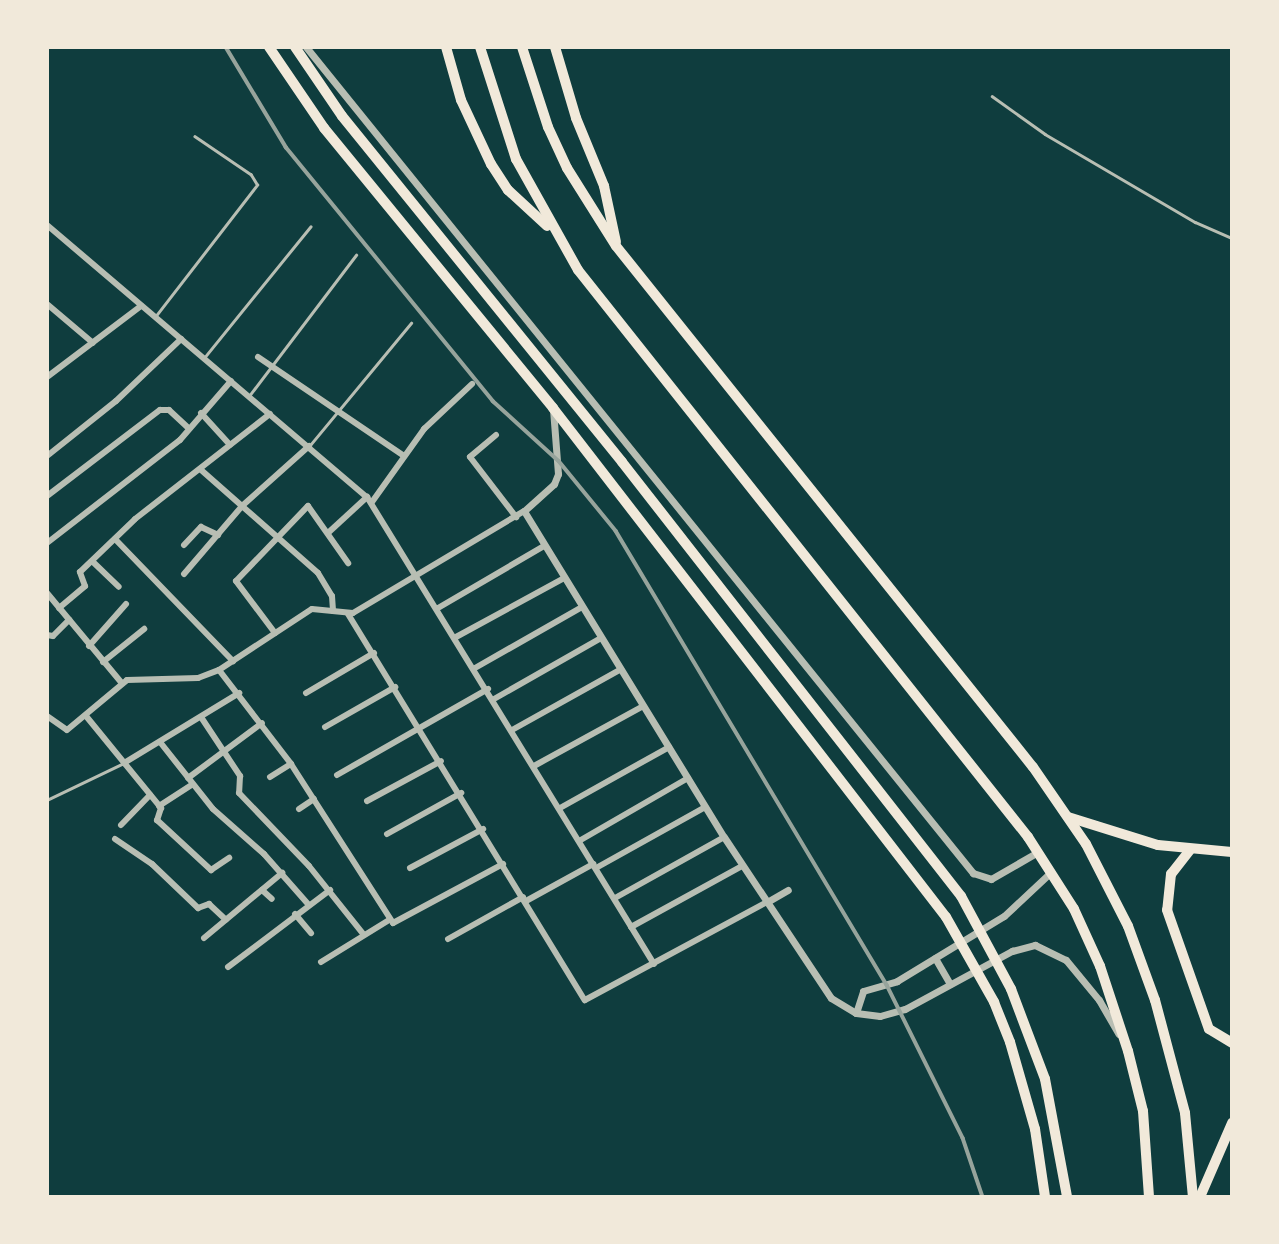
<!DOCTYPE html>
<style>
body{margin:0}
#map{position:relative;width:1279px;height:1244px;overflow:hidden;background:#0f3d3e;font-family:"Sofia Sans Condensed",sans-serif}
div>[style]{position:absolute}
.service>*{height:2.5px;margin:-1.25px;padding:0 1.25px;transform-origin:1.25px;border-radius:1.25px;background:#b8beb3}
.minor>*{height:6px;margin:-3px;padding:0 3px;transform-origin:3px;border-radius:3px;background:#b8beb3}
.tertiary>*{height:7px;margin:-3.5px;padding:0 3.5px;transform-origin:3.5px;border-radius:3.5px;background:#b8beb3}
.primary>*{height:10px;margin:-5px;padding:0 5px;transform-origin:5px;border-radius:5px;background:#f1e9da}
.trunk>*{height:10px;margin:-5px;padding:0 5px;transform-origin:5px;border-radius:5px;background:#f1e9da}
.rail>*{height:3.5px;margin:-1.75px;padding:0 1.75px;transform-origin:1.75px;border-radius:1.75px;background:#97a49c}
span{translate:-50% -50%;white-space:nowrap;text-align:center;line-height:1.15;-webkit-text-stroke:5px #f1e9da;paint-order:stroke}
.frame{position:absolute;inset:0;border:49px solid #f1e9da;pointer-events:none}
</style>
<div id="map">
<div class="service">
<i style="left:992px;top:96px;width:65px;rotate:35.6deg"></i>
<i style="left:1045px;top:134px;width:174px;rotate:30.4deg"></i>
<i style="left:1195px;top:222px;width:40px;rotate:23.4deg"></i>
<i style="left:155px;top:317px;width:167px;rotate:-52.3deg"></i>
<i style="left:257px;top:185px;width:12px;rotate:-121deg"></i>
<i style="left:251px;top:175px;width:68px;rotate:-145.8deg"></i>
<i style="left:204px;top:358px;width:169px;rotate:-51deg"></i>
<i style="left:249px;top:396px;width:177px;rotate:-52.8deg"></i>
<i style="left:311px;top:444px;width:157px;rotate:-50.4deg"></i>
<i style="left:47px;top:800px;width:85px;rotate:-25.7deg"></i>
</div>
<div class="minor">
<i style="left:47px;top:225px;width:420px;rotate:40.4deg"></i>
<i style="left:367px;top:497px;width:548px;rotate:58.43deg"></i>
<i style="left:47px;top:304px;width:60px;rotate:40.3deg"></i>
<i style="left:258px;top:357px;width:176px;rotate:34.1deg"></i>
<i style="left:47px;top:377px;width:118px;rotate:-37.1deg"></i>
<i style="left:201px;top:413px;width:43px;rotate:47.8deg"></i>
<i style="left:496px;top:435px;width:34px;rotate:140deg"></i>
<i style="left:470px;top:457px;width:76px;rotate:52.5deg"></i>
<i style="left:47px;top:456px;width:88px;rotate:-38.6deg"></i>
<i style="left:116px;top:401px;width:90px;rotate:-43.6deg"></i>
<i style="left:200px;top:469px;width:157px;rotate:41.4deg"></i>
<i style="left:318px;top:573px;width:27px;rotate:59deg"></i>
<i style="left:332px;top:596px;width:15px;rotate:86deg"></i>
<i style="left:47px;top:496px;width:142px;rotate:-37.3deg"></i>
<i style="left:160px;top:410px;width:9px"></i>
<i style="left:169px;top:410px;width:25px;rotate:43deg"></i>
<i style="left:372px;top:502px;width:90px;rotate:-54.5deg"></i>
<i style="left:424px;top:429px;width:66px;rotate:-43.2deg"></i>
<i style="left:329px;top:532px;width:52px;rotate:-42.6deg"></i>
<i style="left:115px;top:539px;width:170px;rotate:46deg"></i>
<i style="left:47px;top:543px;width:168px;rotate:-37.8deg"></i>
<i style="left:180px;top:440px;width:78px;rotate:-49.2deg"></i>
<i style="left:184px;top:545px;width:25px;rotate:-47deg"></i>
<i style="left:201px;top:527px;width:19px;rotate:25deg"></i>
<i style="left:92px;top:561px;width:37px;rotate:44deg"></i>
<i style="left:184px;top:574px;width:89px;rotate:-49.5deg"></i>
<i style="left:242px;top:506px;width:90px;rotate:-41.8deg"></i>
<i style="left:47px;top:593px;width:116px;rotate:50.3deg"></i>
<i style="left:59px;top:608px;width:34px;rotate:-40deg"></i>
<i style="left:85px;top:586px;width:15px;rotate:-110deg"></i>
<i style="left:80px;top:572px;width:76px;rotate:-43.9deg"></i>
<i style="left:135px;top:519px;width:171px;rotate:-37.9deg"></i>
<i style="left:438px;top:608px;width:123px;rotate:-30.3deg"></i>
<i style="left:348px;top:614px;width:453px;rotate:58.5deg"></i>
<i style="left:585px;top:1000px;width:207px;rotate:-28.3deg"></i>
<i style="left:275px;top:633px;width:65px;rotate:-126.9deg"></i>
<i style="left:236px;top:581px;width:104px;rotate:-46.2deg"></i>
<i style="left:308px;top:506px;width:70px;rotate:54.9deg"></i>
<i style="left:47px;top:635px;width:6px;rotate:9deg"></i>
<i style="left:53px;top:636px;width:23px;rotate:-45deg"></i>
<i style="left:456px;top:637px;width:123px;rotate:-28.6deg"></i>
<i style="left:89px;top:646px;width:56px;rotate:-48.6deg"></i>
<i style="left:103px;top:662px;width:53px;rotate:-38.8deg"></i>
<i style="left:475px;top:668px;width:123px;rotate:-29.7deg"></i>
<i style="left:219px;top:670px;width:118px;rotate:52.5deg"></i>
<i style="left:291px;top:764px;width:189px;rotate:57.3deg"></i>
<i style="left:393px;top:923px;width:125px;rotate:-28.2deg"></i>
<i style="left:306px;top:693px;width:79px;rotate:-30.5deg"></i>
<i style="left:494px;top:699px;width:123px;rotate:-29.7deg"></i>
<i style="left:47px;top:716px;width:24px;rotate:35deg"></i>
<i style="left:67px;top:730px;width:78px;rotate:-39.8deg"></i>
<i style="left:127px;top:680px;width:71px;rotate:-1.6deg"></i>
<i style="left:198px;top:678px;width:22px;rotate:-21deg"></i>
<i style="left:219px;top:670px;width:111px;rotate:-33.3deg"></i>
<i style="left:312px;top:609px;width:41px;rotate:5.6deg"></i>
<i style="left:353px;top:613px;width:199px;rotate:-30.8deg"></i>
<i style="left:86px;top:716px;width:119px;rotate:50.8deg"></i>
<i style="left:161px;top:808px;width:13px;rotate:108deg"></i>
<i style="left:157px;top:820px;width:74px;rotate:42.8deg"></i>
<i style="left:211px;top:870px;width:22px;rotate:-34deg"></i>
<i style="left:201px;top:717px;width:71px;rotate:56.5deg"></i>
<i style="left:240px;top:776px;width:17px;rotate:93deg"></i>
<i style="left:239px;top:793px;width:101px;rotate:46.2deg"></i>
<i style="left:309px;top:866px;width:88px;rotate:51.4deg"></i>
<i style="left:325px;top:727px;width:81px;rotate:-29.7deg"></i>
<i style="left:512px;top:730px;width:125px;rotate:-29.2deg"></i>
<i style="left:160px;top:742px;width:85px;rotate:51.7deg"></i>
<i style="left:213px;top:809px;width:68px;rotate:41.4deg"></i>
<i style="left:264px;top:854px;width:67px;rotate:48.7deg"></i>
<i style="left:124px;top:763px;width:135px;rotate:-31.3deg"></i>
<i style="left:534px;top:766px;width:124px;rotate:-28.8deg"></i>
<i style="left:337px;top:775px;width:174px;rotate:-29.7deg"></i>
<i style="left:270px;top:777px;width:25px;rotate:-32deg"></i>
<i style="left:188px;top:778px;width:92px;rotate:-36.6deg"></i>
<i style="left:367px;top:801px;width:84px;rotate:-28.4deg"></i>
<i style="left:159px;top:806px;width:40px;rotate:-32.9deg"></i>
<i style="left:560px;top:808px;width:125px;rotate:-29.2deg"></i>
<i style="left:299px;top:809px;width:18px;rotate:-34deg"></i>
<i style="left:121px;top:825px;width:42px;rotate:-46deg"></i>
<i style="left:387px;top:834px;width:85px;rotate:-29deg"></i>
<i style="left:115px;top:839px;width:45px;rotate:34deg"></i>
<i style="left:152px;top:864px;width:64px;rotate:43.7deg"></i>
<i style="left:198px;top:908px;width:12px;rotate:-20deg"></i>
<i style="left:209px;top:904px;width:23px;rotate:43deg"></i>
<i style="left:579px;top:841px;width:126px;rotate:-30deg"></i>
<i style="left:410px;top:868px;width:83px;rotate:-28.1deg"></i>
<i style="left:596px;top:868px;width:125px;rotate:-29.2deg"></i>
<i style="left:262px;top:890px;width:13px;rotate:42deg"></i>
<i style="left:615px;top:898px;width:125px;rotate:-29.2deg"></i>
<i style="left:526px;top:901px;width:77px;rotate:-28.9deg"></i>
<i style="left:295px;top:914px;width:25px;rotate:50deg"></i>
<i style="left:631px;top:927px;width:127px;rotate:-28.8deg"></i>
<i style="left:204px;top:938px;width:102px;rotate:-39.8deg"></i>
<i style="left:448px;top:939px;width:86px;rotate:-29.2deg"></i>
<i style="left:321px;top:962px;width:80px;rotate:-31.7deg"></i>
<i style="left:228px;top:967px;width:128px;rotate:-37deg"></i>
</div>
<div class="tertiary">
<i style="left:306px;top:47px;width:1062px;rotate:51.08deg"></i>
<i style="left:973px;top:873px;width:19px;rotate:18deg"></i>
<i style="left:991px;top:879px;width:54px;rotate:-29.9deg"></i>
<i style="left:553px;top:409px;width:65px;rotate:85.6deg"></i>
<i style="left:558px;top:474px;width:11px;rotate:112deg"></i>
<i style="left:554px;top:484px;width:40px;rotate:138deg"></i>
<i style="left:524px;top:511px;width:382px;rotate:58.5deg"></i>
<i style="left:724px;top:837px;width:193px;rotate:56.4deg"></i>
<i style="left:831px;top:998px;width:29px;rotate:31deg"></i>
<i style="left:856px;top:1013px;width:24px;rotate:7deg"></i>
<i style="left:880px;top:1016px;width:26px;rotate:-16deg"></i>
<i style="left:905px;top:1009px;width:122px;rotate:-28.5deg"></i>
<i style="left:1012px;top:951px;width:24px;rotate:-15deg"></i>
<i style="left:1035px;top:945px;width:34px;rotate:26deg"></i>
<i style="left:1066px;top:960px;width:52px;rotate:50.5deg"></i>
<i style="left:1099px;top:1000px;width:39px;rotate:60deg"></i>
<i style="left:767px;top:902px;width:24px;rotate:-30deg"></i>
<i style="left:935px;top:958px;width:30px;rotate:60deg"></i>
<i style="left:856px;top:1013px;width:23px;rotate:-72deg"></i>
<i style="left:863px;top:991px;width:35px;rotate:-16deg"></i>
<i style="left:897px;top:981px;width:125px;rotate:-31.3deg"></i>
<i style="left:1004px;top:916px;width:64px;rotate:-43.1deg"></i>
</div>
<div class="primary">
<i style="left:1068px;top:817px;width:94px;rotate:17.3deg"></i>
<i style="left:1158px;top:845px;width:74px;rotate:5.4deg"></i>
<i style="left:1190px;top:850px;width:31px;rotate:128deg"></i>
<i style="left:1171px;top:874px;width:36px;rotate:96deg"></i>
<i style="left:1167px;top:910px;width:126px;rotate:70.6deg"></i>
<i style="left:1209px;top:1029px;width:27px;rotate:31deg"></i>
<i style="left:1200px;top:1197px;width:81px;rotate:-66.6deg"></i>
</div>
<div class="trunk">
<i style="left:269px;top:47px;width:98px;rotate:55.8deg"></i>
<i style="left:324px;top:128px;width:362px;rotate:50.7deg"></i>
<i style="left:553px;top:408px;width:643px;rotate:52.33deg"></i>
<i style="left:946px;top:917px;width:98px;rotate:60.5deg"></i>
<i style="left:994px;top:1002px;width:43px;rotate:68.2deg"></i>
<i style="left:1010px;top:1042px;width:91px;rotate:74deg"></i>
<i style="left:1035px;top:1129px;width:69px;rotate:81.6deg"></i>
<i style="left:295px;top:47px;width:83px;rotate:55.7deg"></i>
<i style="left:342px;top:116px;width:445px;rotate:51deg"></i>
<i style="left:622px;top:462px;width:551px;rotate:52.01deg"></i>
<i style="left:961px;top:896px;width:106px;rotate:61.7deg"></i>
<i style="left:1011px;top:989px;width:96px;rotate:69.3deg"></i>
<i style="left:1045px;top:1079px;width:120px;rotate:79.4deg"></i>
<i style="left:446px;top:47px;width:55px;rotate:74.2deg"></i>
<i style="left:461px;top:100px;width:71px;rotate:64.9deg"></i>
<i style="left:491px;top:164px;width:31px;rotate:57deg"></i>
<i style="left:508px;top:190px;width:53px;rotate:42.7deg"></i>
<i style="left:480px;top:47px;width:118px;rotate:72.2deg"></i>
<i style="left:516px;top:159px;width:127px;rotate:60.8deg"></i>
<i style="left:578px;top:270px;width:724px;rotate:51.56deg"></i>
<i style="left:1028px;top:837px;width:85px;rotate:57.4deg"></i>
<i style="left:1074px;top:909px;width:63px;rotate:65.5deg"></i>
<i style="left:1100px;top:966px;width:89px;rotate:71.8deg"></i>
<i style="left:1128px;top:1051px;width:62px;rotate:76deg"></i>
<i style="left:1143px;top:1111px;width:86px;rotate:86deg"></i>
<i style="left:522px;top:47px;width:84px;rotate:72deg"></i>
<i style="left:548px;top:127px;width:45px;rotate:65.1deg"></i>
<i style="left:567px;top:168px;width:92px;rotate:57.9deg"></i>
<i style="left:616px;top:246px;width:667px;rotate:51.33deg"></i>
<i style="left:1033px;top:767px;width:93px;rotate:55.5deg"></i>
<i style="left:1086px;top:844px;width:92px;rotate:62.9deg"></i>
<i style="left:1128px;top:926px;width:79px;rotate:70deg"></i>
<i style="left:1155px;top:1000px;width:117px;rotate:75.1deg"></i>
<i style="left:1185px;top:1113px;width:84px;rotate:84.6deg"></i>
<i style="left:555px;top:47px;width:74px;rotate:73.5deg"></i>
<i style="left:576px;top:118px;width:74px;rotate:67.6deg"></i>
<i style="left:604px;top:186px;width:57px;rotate:77.9deg"></i>
</div>
<div class="rail">
<i style="left:226px;top:47px;width:117px;rotate:59deg"></i>
<i style="left:286px;top:147px;width:328px;rotate:50.8deg"></i>
<i style="left:493px;top:401px;width:89px;rotate:42.3deg"></i>
<i style="left:559px;top:461px;width:90px;rotate:50.8deg"></i>
<i style="left:616px;top:531px;width:529px;rotate:59.17deg"></i>
<i style="left:887px;top:985px;width:171px;rotate:63.6deg"></i>
<i style="left:963px;top:1138px;width:62px;rotate:71.3deg"></i>
</div>
<div class="frame"></div>
</div>
